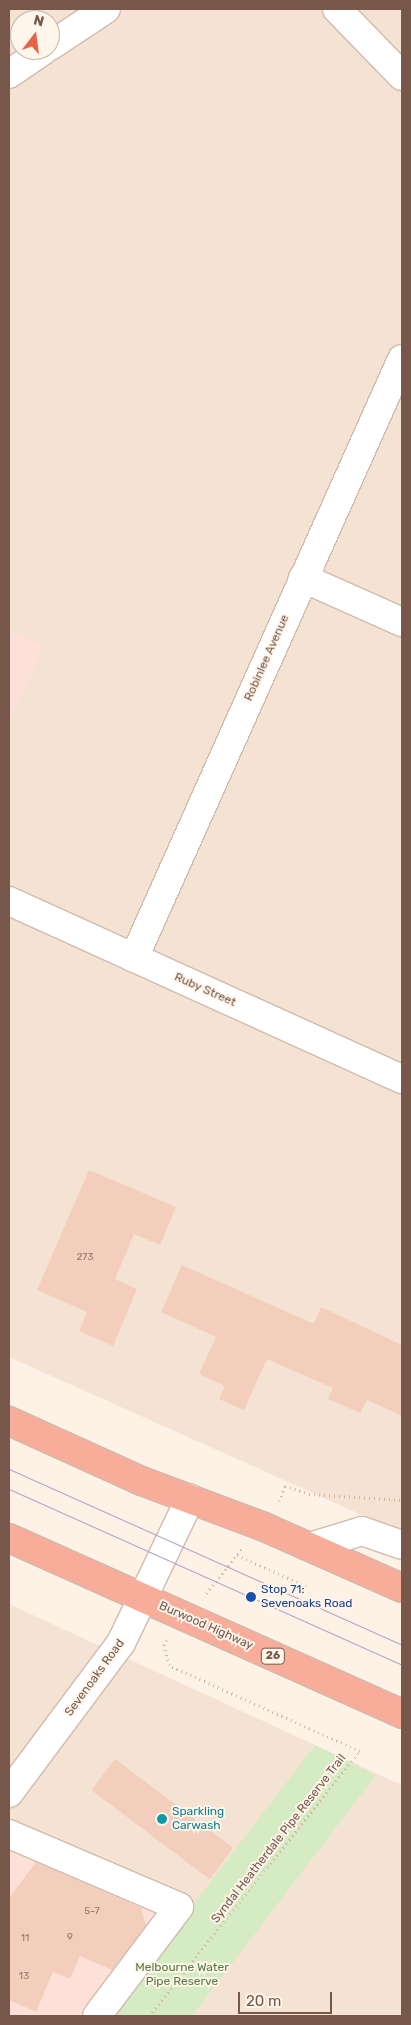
<!DOCTYPE html>
<style>
body{margin:0}
#map{position:relative;width:411px;height:2025px;overflow:hidden;background:#fdf2e5;font-family:Rubik,sans-serif}
div>[style]{position:absolute}
.residential>*{inset:0;background:#f4e3d3}
.commercial>*{inset:0;background:#fde1d8}
.green>*{inset:0;background:#d5ebc3}
.building>*{inset:0;background:#f3cebc;transform-origin:0 0}
.path>*{height:3px;margin-top:-1.5px;transform-origin:0;background:repeating-linear-gradient(90deg,#d8b29f 0 1px,transparent 0 5px)}
.roads{filter:drop-shadow(1px 0 #d0bbad) drop-shadow(-1px 0 #d0bbad) drop-shadow(0 1px #d0bbad) drop-shadow(0 -1px #d0bbad)}
.minor>*{height:28px;margin:-14px;padding:0 14px;transform-origin:14px;border-radius:14px;background:#fff}
.highway>*{height:28px;margin:-14px;padding:0 14px;transform-origin:14px;border-radius:14px;background:#f8ad9b}
.tram>*{height:1px;margin:-0.5px;padding:0 0.5px;transform-origin:0.5px;border-radius:0.5px;background:#b4a3c7}
.dots>*{width:14px;height:14px;translate:-50% -50%;box-sizing:border-box;border:2px solid #fff6eb;border-radius:50%}
span{translate:-50% -50%;white-space:nowrap;text-align:center;line-height:1.15;-webkit-text-stroke:4px #fff6eb;paint-order:stroke}
.number-label{font-size:10px;color:#957566}
.number-label span{-webkit-text-stroke-width:0}
.shield-label span{padding:1px 4px;background:#fff6eb;border:1px solid;border-radius:4px;-webkit-text-stroke-width:0}
.shield-label{font-size:11px;color:#765749;font-weight:700}
.street-label{font-size:12px;color:#765749}
.transit-label{font-size:12px;color:#164399}
.left{translate:0 -50%;text-align:left}
.culture-label{font-size:12px;color:#0d838f}
.park-label{font-size:12px;color:#567c41}
.frame{position:absolute;inset:0;border:10px solid #765749;pointer-events:none}
.north{position:absolute;left:10px;top:10px;width:50px;height:50px;box-sizing:border-box;background:#fff6eb;border:1px solid #c8b6aa;border-radius:50%;rotate:15deg;font-size:14px;font-weight:700;line-height:20px;text-align:center;color:#765749}
.north::after{content:'';display:block;margin:auto;width:18px;height:22px;background:#e96248;clip-path:polygon(50% 0,100% 100%,50% 72%,0 100%)}
.scale{position:absolute;left:238px;top:1992px;width:94px;height:22px;box-sizing:border-box;border:2px solid #765749;border-top:0;padding-left:6px;font-size:15px;line-height:18px;white-space:nowrap;color:#765749;-webkit-text-stroke:4px #fff6eb;paint-order:stroke}
</style>
<div id="map">
<div class="residential">
<i style="clip-path:polygon(evenodd,9px 9px,402px 9px,402px 1533px,9px 1357px,9px 9px,20px 20px,50px 20px,50px 50px,20px 50px,20px 20px)"></i>
<i style="clip-path:polygon(9px 1604px,402px 1785px,402px 2016px,9px 2016px)"></i>
</div>
<div class="commercial">
<i style="clip-path:polygon(9px 630px,44px 646px,9px 724px)"></i>
<i style="clip-path:polygon(9px 1823px,195px 1903px,108px 2016px,9px 2016px)"></i>
</div>
<div class="green">
<i style="clip-path:polygon(315px 1745px,376px 1775px,192px 2016px,108px 2016px)"></i>
</div>
<div class="building">
<i style="clip-path:polygon(89px 1170px,176px 1207px,160px 1245px,134px 1234px,115px 1279px,137px 1289px,113px 1346px,79px 1331px,87px 1312px,37px 1290px)"></i>
<i style="clip-path:polygon(182px 1265px,314px 1324px,321px 1307px,402px 1345px,402px 1416px,367px 1400px,360px 1413px,328px 1399px,333px 1388px,267px 1359px,244px 1410px,219px 1399px,225px 1386px,199px 1374px,216px 1337px,161px 1312px)"></i>
<i style="left:115px;top:1759px;width:148px;height:39px;rotate:37deg"></i>
<i style="clip-path:polygon(36px 1862px,141px 1908px,146px 1925px,112px 1970px,80px 1956px,70px 1979px,53px 1972px,36px 2012px,9px 2000px,9px 1898px)"></i>
</div>
<div class="path">
<i style="left:279px;top:1501px;width:16px;rotate:-68deg"></i>
<i style="left:285px;top:1486px;width:25px;rotate:18deg"></i>
<i style="left:309px;top:1494px;width:93px;rotate:3.7deg"></i>
<i style="left:237px;top:1555px;width:76px;rotate:24.2deg"></i>
<i style="left:206px;top:1593px;width:57px;rotate:-50.7deg"></i>
<i style="left:149px;top:2016px;width:339px;rotate:-51.5deg"></i>
<i style="left:360px;top:1751px;width:209px;rotate:-155.8deg"></i>
<i style="left:169px;top:1665px;width:21px;rotate:-104deg"></i>
<i style="left:164px;top:1645px;width:6px;rotate:-59deg"></i>
</div>
<div class="roads">
<div class="minor">
<i style="left:337px;top:9px;width:93px;rotate:45.9deg"></i>
<i style="left:50px;top:46px;width:67px;rotate:-33.5deg"></i>
<i style="left:9px;top:74px;width:42px;rotate:-34.4deg"></i>
<i style="left:303px;top:578px;width:108px;rotate:24deg"></i>
<i style="left:9px;top:901px;width:431px;rotate:24.4deg"></i>
<i style="left:134px;top:958px;width:656px;rotate:-65.9deg"></i>
<i style="left:310px;top:1547px;width:54px;rotate:-17.1deg"></i>
<i style="left:362px;top:1531px;width:42px;rotate:19.3deg"></i>
<i style="left:9px;top:1793px;width:187px;rotate:-53.3deg"></i>
<i style="left:121px;top:1643px;width:160px;rotate:-64.4deg"></i>
<i style="left:9px;top:1834px;width:185px;rotate:23.2deg"></i>
<i style="left:179px;top:1907px;width:136px;rotate:127deg"></i>
</div>
<div class="highway">
<i style="left:9px;top:1421px;width:143px;rotate:24.4deg"></i>
<i style="left:139px;top:1480px;width:131px;rotate:20.5deg"></i>
<i style="left:262px;top:1526px;width:153px;rotate:23.9deg"></i>
<i style="left:9px;top:1538px;width:431px;rotate:24.1deg"></i>
</div>
</div>
<div class="tram">
<i style="left:9px;top:1469px;width:431px;rotate:24.1deg"></i>
<i style="left:9px;top:1489px;width:431px;rotate:24.1deg"></i>
</div>
<div class="dots">
<i style="left:251px;top:1597px;background:#1a4fb4"></i>
<i style="left:162px;top:1819px;background:#0f9aa8"></i>
</div>
<div class="number-label">
<span style="left:85px;top:1258px">273</span>
<span style="left:92px;top:1912px">5-7</span>
<span style="left:70px;top:1938px">9</span>
<span style="left:25px;top:1939px">11</span>
<span style="left:24px;top:1977px">13</span>
</div>
<div class="shield-label">
<span style="left:273px;top:1656px">26</span>
</div>
<div class="street-label">
<span style="left:267px;top:658px;rotate:-66deg">Robinlee Avenue</span>
<span style="left:205px;top:990px;rotate:24deg">Ruby Street</span>
<span style="left:206px;top:1626px;rotate:24deg">Burwood Highway</span>
<span style="left:95px;top:1678px;rotate:-54deg">Sevenoaks Road</span>
<span style="left:279px;top:1839px;rotate:-52deg">Syndal Heatherdale Pipe Reserve Trail</span>
</div>
<div class="transit-label">
<span class="left" style="left:261px;top:1597px">Stop 71:<br>Sevenoaks Road</span>
</div>
<div class="culture-label">
<span class="left" style="left:172px;top:1819px">Sparkling<br>Carwash</span>
</div>
<div class="park-label">
<span style="left:182px;top:1975px">Melbourne Water<br>Pipe Reserve</span>
</div>
<div class="frame"></div>
<div class="north">N</div>
<div class="scale">20 m</div>
</div>
